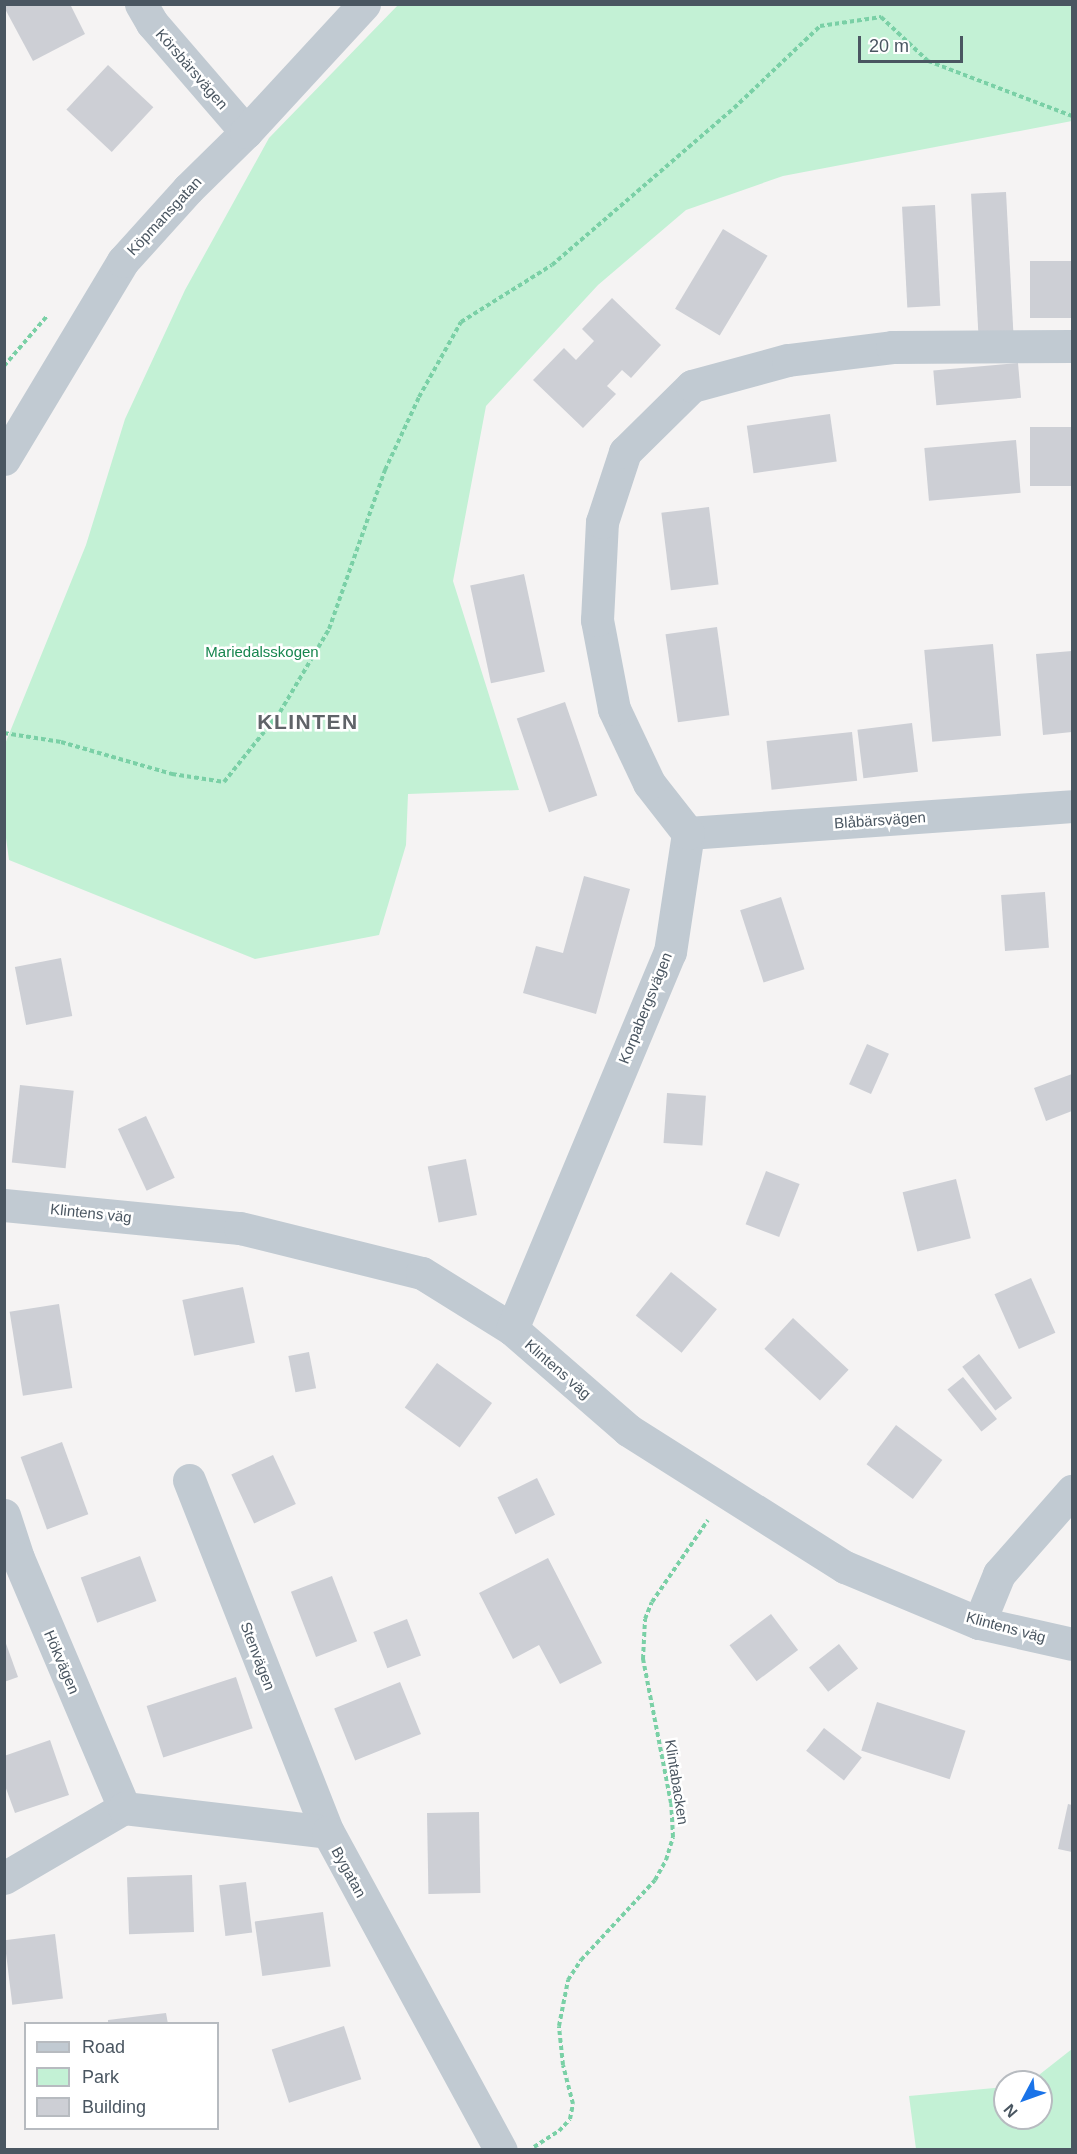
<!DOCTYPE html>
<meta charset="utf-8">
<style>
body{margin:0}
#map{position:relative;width:1077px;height:2154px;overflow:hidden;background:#f5f3f3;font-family:Arial,sans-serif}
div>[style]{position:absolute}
.green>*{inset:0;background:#c3f1d5}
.building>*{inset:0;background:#cdcfd5;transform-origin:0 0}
.path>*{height:4px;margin-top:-2px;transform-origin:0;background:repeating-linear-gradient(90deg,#7ad0a6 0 4.5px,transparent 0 7.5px)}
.minor>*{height:33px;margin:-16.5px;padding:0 16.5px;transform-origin:16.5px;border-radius:16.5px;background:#c1cad2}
span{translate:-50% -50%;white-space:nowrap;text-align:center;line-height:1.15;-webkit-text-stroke:5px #fff;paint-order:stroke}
.street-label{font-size:15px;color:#4a5661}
.park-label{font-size:15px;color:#17864f}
.district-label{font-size:21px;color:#5f6368;font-weight:700;letter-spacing:1.5px}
.frame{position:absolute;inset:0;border:6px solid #4a5661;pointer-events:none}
.legend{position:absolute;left:24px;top:2022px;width:195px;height:108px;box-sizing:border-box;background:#fff;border:2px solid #b7bbc0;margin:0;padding:8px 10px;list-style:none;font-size:18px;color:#4a5661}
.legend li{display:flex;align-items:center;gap:12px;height:30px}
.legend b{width:30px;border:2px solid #b7bbc0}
.north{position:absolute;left:993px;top:2070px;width:60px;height:60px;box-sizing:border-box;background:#fff;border:2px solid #b7bbc0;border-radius:50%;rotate:229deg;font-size:16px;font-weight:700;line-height:24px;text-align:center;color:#4a5661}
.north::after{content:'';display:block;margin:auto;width:21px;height:27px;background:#1a73e8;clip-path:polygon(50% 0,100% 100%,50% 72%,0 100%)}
.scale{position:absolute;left:858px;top:36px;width:105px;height:27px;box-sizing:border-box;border:3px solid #4a5661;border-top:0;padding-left:8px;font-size:18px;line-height:21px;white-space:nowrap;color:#4a5661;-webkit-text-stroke:4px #fff;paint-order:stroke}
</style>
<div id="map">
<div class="green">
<i style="clip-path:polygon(399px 4px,1072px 5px,1072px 121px,783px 176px,686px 210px,598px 285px,486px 406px,453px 581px,519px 790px,408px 794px,406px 845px,379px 935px,255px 959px,9px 860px,4px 823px,5px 744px,86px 545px,125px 419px,185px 290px,269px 138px)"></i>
<i style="clip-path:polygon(1072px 2049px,1072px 2149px,916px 2149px,909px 2096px,1005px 2087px,1005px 2118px,1041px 2118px,1041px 2082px,1030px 2082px)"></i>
</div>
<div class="building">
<i style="clip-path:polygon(6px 4px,70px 4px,85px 34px,33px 61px,4px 7px)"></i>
<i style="left:108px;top:65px;width:62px;height:61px;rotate:43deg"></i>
<i style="left:1006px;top:192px;width:146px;height:35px;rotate:87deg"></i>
<i style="left:935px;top:205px;width:101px;height:33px;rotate:87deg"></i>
<i style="left:723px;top:229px;width:52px;height:93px;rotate:31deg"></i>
<i style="left:1072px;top:261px;width:57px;height:42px;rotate:90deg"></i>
<i style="clip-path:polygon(612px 298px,661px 345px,631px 378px,622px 370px,607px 386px,616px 394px,583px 428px,533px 380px,564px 348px,576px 360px,594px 341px,582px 329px)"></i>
<i style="left:1018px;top:363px;width:35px;height:85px;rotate:85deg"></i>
<i style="left:830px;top:414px;width:48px;height:84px;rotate:82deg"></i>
<i style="left:1072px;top:427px;width:59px;height:42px;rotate:90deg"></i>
<i style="left:1016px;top:440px;width:53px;height:92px;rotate:85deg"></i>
<i style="left:709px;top:507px;width:78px;height:48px;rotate:83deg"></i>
<i style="left:524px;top:574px;width:100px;height:55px;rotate:78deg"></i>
<i style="left:717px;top:627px;width:89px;height:52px;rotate:82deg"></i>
<i style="left:993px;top:644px;width:92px;height:69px;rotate:85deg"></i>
<i style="clip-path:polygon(1072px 651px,1072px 732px,1043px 735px,1036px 654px)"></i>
<i style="left:565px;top:702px;width:99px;height:51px;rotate:71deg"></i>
<i style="left:912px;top:723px;width:49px;height:55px;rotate:83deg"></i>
<i style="left:852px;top:732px;width:49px;height:86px;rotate:84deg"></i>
<i style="clip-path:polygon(584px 876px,630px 889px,596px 1014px,523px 993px,536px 946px,563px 953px)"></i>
<i style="left:1045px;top:892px;width:56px;height:44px;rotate:86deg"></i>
<i style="left:781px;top:897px;width:76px;height:43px;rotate:72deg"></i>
<i style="left:61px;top:958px;width:59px;height:47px;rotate:79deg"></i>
<i style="left:867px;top:1044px;width:24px;height:44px;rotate:24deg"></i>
<i style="clip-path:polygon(1072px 1074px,1072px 1111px,1046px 1121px,1034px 1088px)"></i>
<i style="left:20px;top:1085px;width:54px;height:78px;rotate:6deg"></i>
<i style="left:667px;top:1093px;width:39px;height:50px;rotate:4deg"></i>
<i style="left:146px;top:1116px;width:68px;height:31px;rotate:65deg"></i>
<i style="left:466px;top:1159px;width:57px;height:39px;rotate:79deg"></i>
<i style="left:766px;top:1171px;width:36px;height:57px;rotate:21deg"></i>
<i style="left:956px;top:1179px;width:61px;height:55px;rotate:76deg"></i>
<i style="left:671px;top:1272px;width:59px;height:56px;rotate:39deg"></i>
<i style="left:1031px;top:1278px;width:60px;height:40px;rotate:66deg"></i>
<i style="left:243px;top:1287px;width:57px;height:62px;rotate:78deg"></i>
<i style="left:59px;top:1304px;width:85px;height:50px;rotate:81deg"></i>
<i style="left:793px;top:1318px;width:76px;height:42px;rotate:43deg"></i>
<i style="left:309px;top:1352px;width:37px;height:21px;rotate:79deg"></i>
<i style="left:979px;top:1354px;width:55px;height:21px;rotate:53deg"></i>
<i style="left:437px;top:1363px;width:68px;height:55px;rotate:36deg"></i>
<i style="left:963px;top:1377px;width:54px;height:20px;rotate:51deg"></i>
<i style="left:896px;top:1425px;width:58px;height:49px;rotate:37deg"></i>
<i style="left:62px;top:1442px;width:77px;height:44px;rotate:70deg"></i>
<i style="left:273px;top:1455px;width:54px;height:46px;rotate:65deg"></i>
<i style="left:537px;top:1478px;width:41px;height:44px;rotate:64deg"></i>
<i style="left:140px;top:1556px;width:48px;height:63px;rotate:70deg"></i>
<i style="clip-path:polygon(548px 1558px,602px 1663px,560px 1684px,539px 1645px,513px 1659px,479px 1593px)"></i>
<i style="left:332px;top:1576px;width:70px;height:44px;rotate:69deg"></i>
<i style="left:771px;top:1614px;width:45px;height:52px;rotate:53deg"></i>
<i style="left:407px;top:1619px;width:39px;height:36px;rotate:69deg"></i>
<i style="clip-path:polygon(4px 1638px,18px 1677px,4px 1682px)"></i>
<i style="left:839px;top:1644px;width:31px;height:38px;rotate:52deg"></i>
<i style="left:236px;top:1677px;width:54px;height:94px;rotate:72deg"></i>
<i style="left:400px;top:1682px;width:56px;height:71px;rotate:68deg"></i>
<i style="left:877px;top:1702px;width:93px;height:51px;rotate:18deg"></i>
<i style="left:824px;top:1728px;width:48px;height:29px;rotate:38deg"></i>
<i style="clip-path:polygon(50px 1740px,69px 1795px,15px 1813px,4px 1783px,4px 1756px)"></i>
<i style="clip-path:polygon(1068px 1804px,1072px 1805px,1072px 1852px,1058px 1849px)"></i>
<i style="left:479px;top:1812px;width:81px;height:52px;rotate:89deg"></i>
<i style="left:192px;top:1875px;width:57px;height:65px;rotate:88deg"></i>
<i style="left:246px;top:1882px;width:51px;height:27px;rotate:83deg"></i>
<i style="left:323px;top:1912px;width:55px;height:69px;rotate:82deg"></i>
<i style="left:55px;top:1934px;width:65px;height:51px;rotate:83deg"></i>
<i style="clip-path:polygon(166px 2013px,168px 2024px,108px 2024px,108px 2020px)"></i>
<i style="left:344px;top:2026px;width:56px;height:76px;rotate:72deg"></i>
</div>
<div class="path">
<i style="left:4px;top:366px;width:66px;rotate:-49.3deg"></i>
<i style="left:4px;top:733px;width:58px;rotate:9deg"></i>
<i style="left:61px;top:742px;width:116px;rotate:16.1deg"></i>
<i style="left:172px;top:774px;width:53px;rotate:8.7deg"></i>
<i style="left:224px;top:782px;width:90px;rotate:-51.3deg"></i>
<i style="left:280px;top:712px;width:96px;rotate:-59.4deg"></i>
<i style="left:329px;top:629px;width:169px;rotate:-70.6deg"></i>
<i style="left:385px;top:470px;width:81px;rotate:-65deg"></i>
<i style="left:419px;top:397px;width:86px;rotate:-60.8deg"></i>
<i style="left:461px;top:322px;width:107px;rotate:-32.1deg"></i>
<i style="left:552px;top:265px;width:240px;rotate:-40.8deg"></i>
<i style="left:734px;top:108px;width:119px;rotate:-43.6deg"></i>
<i style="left:820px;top:26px;width:62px;rotate:-8.4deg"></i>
<i style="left:881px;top:17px;width:64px;rotate:43.1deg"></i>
<i style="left:928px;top:61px;width:154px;rotate:20.9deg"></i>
<i style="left:534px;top:2147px;width:30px;rotate:-33deg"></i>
<i style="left:559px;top:2131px;width:16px;rotate:-47deg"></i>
<i style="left:570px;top:2119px;width:15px;rotate:-79deg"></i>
<i style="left:573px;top:2104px;width:40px;rotate:-104.4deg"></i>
<i style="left:563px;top:2065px;width:39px;rotate:-96deg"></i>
<i style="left:559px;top:2026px;width:47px;rotate:-78.9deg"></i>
<i style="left:568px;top:1980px;width:24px;rotate:-57deg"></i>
<i style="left:581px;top:1960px;width:109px;rotate:-47.2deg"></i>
<i style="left:655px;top:1880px;width:23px;rotate:-61deg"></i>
<i style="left:666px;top:1860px;width:24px;rotate:-73deg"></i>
<i style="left:673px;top:1837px;width:34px;rotate:-93deg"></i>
<i style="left:671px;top:1803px;width:147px;rotate:-101deg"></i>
<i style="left:643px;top:1659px;width:40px;rotate:-87.1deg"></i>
<i style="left:645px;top:1619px;width:18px;rotate:-68deg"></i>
<i style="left:652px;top:1602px;width:99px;rotate:-55.7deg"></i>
</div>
<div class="minor">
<i style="left:141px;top:4px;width:22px;rotate:60deg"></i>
<i style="left:152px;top:23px;width:144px;rotate:49.2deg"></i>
<i style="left:4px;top:459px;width:231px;rotate:-59deg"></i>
<i style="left:123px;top:261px;width:97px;rotate:-47.9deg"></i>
<i style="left:188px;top:189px;width:81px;rotate:-44.5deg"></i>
<i style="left:246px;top:132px;width:174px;rotate:-47.3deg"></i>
<i style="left:688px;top:833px;width:385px;rotate:-4deg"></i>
<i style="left:4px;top:1205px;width:237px;rotate:5.6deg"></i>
<i style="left:240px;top:1228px;width:187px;rotate:13.9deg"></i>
<i style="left:422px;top:1273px;width:106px;rotate:31.9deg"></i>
<i style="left:512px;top:1329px;width:154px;rotate:41deg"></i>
<i style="left:628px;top:1430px;width:257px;rotate:32.3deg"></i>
<i style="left:845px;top:1567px;width:145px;rotate:22.7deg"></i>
<i style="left:979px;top:1623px;width:95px;rotate:12.7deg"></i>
<i style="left:512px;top:1329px;width:409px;rotate:-67.3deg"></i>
<i style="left:670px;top:952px;width:120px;rotate:-81.4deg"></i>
<i style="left:688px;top:833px;width:63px;rotate:-128deg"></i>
<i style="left:649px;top:783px;width:82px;rotate:-115.3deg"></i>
<i style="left:614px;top:709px;width:91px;rotate:-100.8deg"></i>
<i style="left:597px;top:620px;width:98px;rotate:-87.1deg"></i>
<i style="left:602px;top:522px;width:74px;rotate:-71.8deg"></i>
<i style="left:625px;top:452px;width:94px;rotate:-44.6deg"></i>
<i style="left:692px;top:386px;width:99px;rotate:-15.2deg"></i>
<i style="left:788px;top:360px;width:105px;rotate:-7.1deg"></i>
<i style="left:892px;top:347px;width:180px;rotate:-0.3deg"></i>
<i style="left:189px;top:1480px;width:378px;rotate:68.5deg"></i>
<i style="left:4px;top:1515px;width:45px;rotate:72deg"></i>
<i style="left:18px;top:1558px;width:272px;rotate:67deg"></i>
<i style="left:979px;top:1623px;width:53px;rotate:-67.8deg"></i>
<i style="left:999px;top:1574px;width:111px;rotate:-48.7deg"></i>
<i style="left:4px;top:1878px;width:139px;rotate:-30.3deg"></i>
<i style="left:124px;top:1808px;width:205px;rotate:6.7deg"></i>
<i style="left:328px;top:1832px;width:362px;rotate:61.5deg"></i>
</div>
<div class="street-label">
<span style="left:192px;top:69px;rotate:49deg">Körsbärsvägen</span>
<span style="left:164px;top:216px;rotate:-47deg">Köpmansgatan</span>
<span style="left:880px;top:820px;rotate:-4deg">Blåbärsvägen</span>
<span style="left:645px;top:1008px;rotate:-68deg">Korpabergsvägen</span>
<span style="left:91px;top:1213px;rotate:6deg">Klintens väg</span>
<span style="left:558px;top:1369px;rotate:41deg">Klintens väg</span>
<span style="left:1006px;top:1627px;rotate:15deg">Klintens väg</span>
<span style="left:258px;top:1656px;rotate:69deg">Stenvägen</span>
<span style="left:62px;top:1662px;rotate:67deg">Hökvägen</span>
<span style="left:677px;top:1782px;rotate:81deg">Klintabacken</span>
<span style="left:349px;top:1872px;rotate:61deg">Bygatan</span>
</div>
<div class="park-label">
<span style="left:262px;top:652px">Mariedalsskogen</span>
</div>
<div class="district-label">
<span style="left:308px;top:722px">KLINTEN</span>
</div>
<div class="frame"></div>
<ul class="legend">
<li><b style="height:8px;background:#c1cad2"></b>Road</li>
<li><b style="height:16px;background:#c3f1d5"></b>Park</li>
<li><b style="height:16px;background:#cdcfd5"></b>Building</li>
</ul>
<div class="north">N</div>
<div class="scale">20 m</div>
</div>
